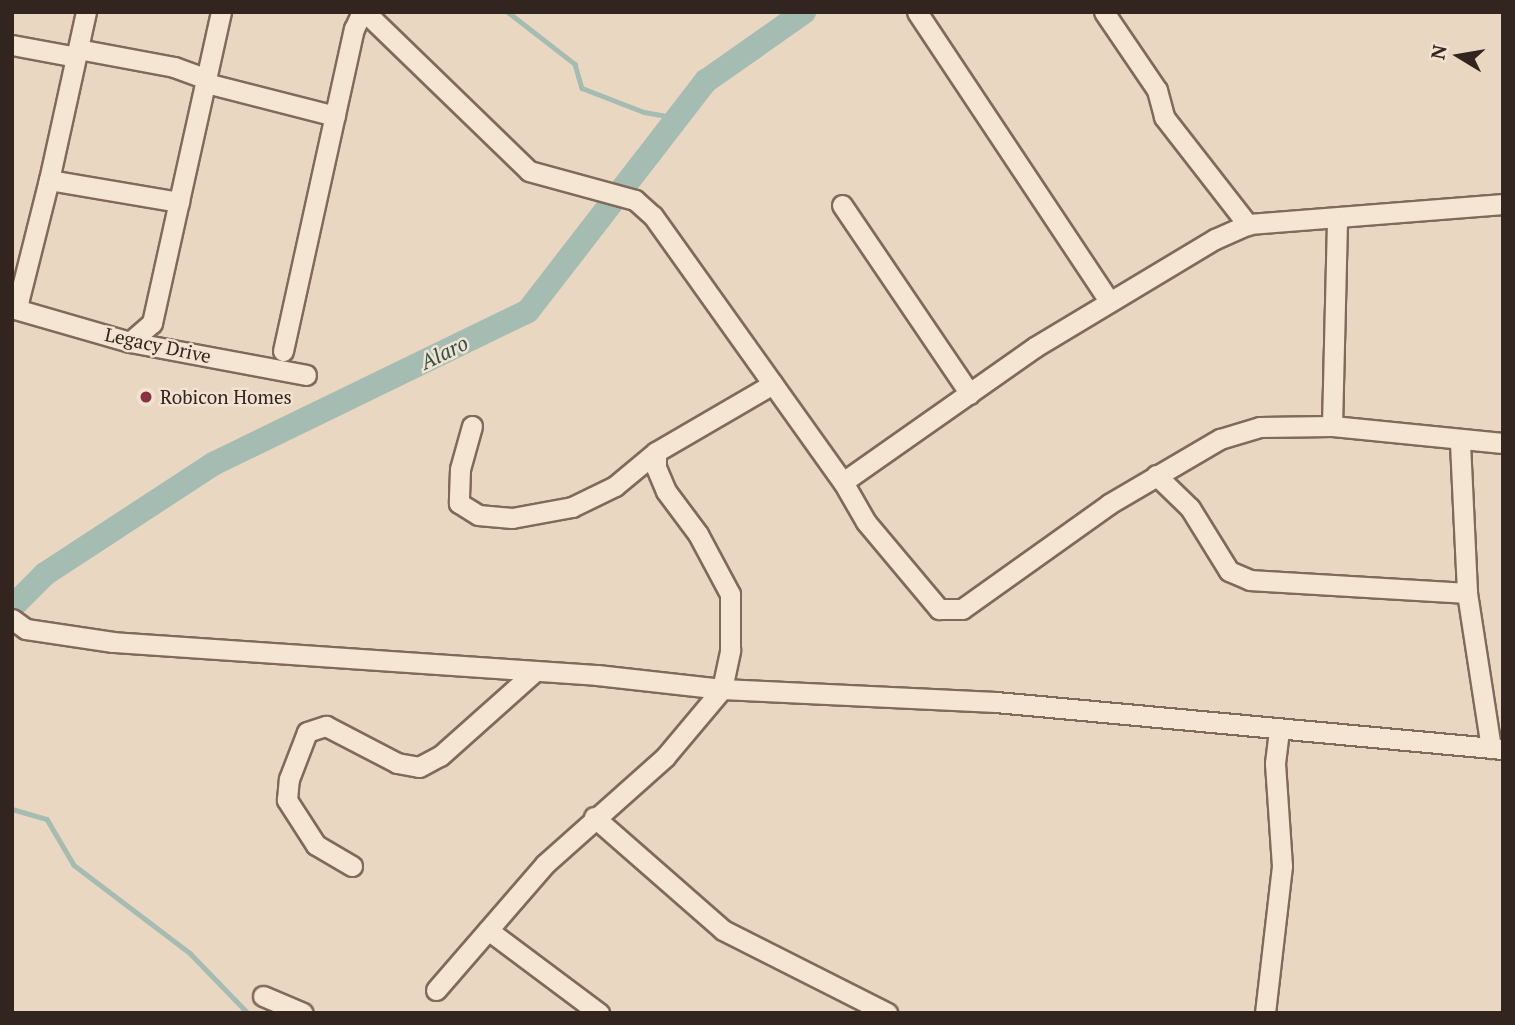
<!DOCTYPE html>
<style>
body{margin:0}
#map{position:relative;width:1515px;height:1025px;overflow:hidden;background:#e9d7c2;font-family:"PT Serif",serif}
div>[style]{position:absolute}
.stream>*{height:4.5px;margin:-2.25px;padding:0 2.25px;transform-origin:2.25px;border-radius:2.25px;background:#a4bcb1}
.river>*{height:24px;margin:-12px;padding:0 12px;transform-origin:12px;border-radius:12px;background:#a4bcb1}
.roads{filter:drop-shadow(2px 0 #81695b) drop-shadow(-2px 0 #81695b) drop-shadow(0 2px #81695b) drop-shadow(0 -2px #81695b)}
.minor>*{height:19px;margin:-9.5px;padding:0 9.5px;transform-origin:9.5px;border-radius:9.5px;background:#f5e6d4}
.dots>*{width:19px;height:19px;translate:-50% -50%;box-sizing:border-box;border:4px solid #f1e2d1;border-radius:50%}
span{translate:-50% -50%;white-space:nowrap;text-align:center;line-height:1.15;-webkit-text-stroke:5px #f1e2d1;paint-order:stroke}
.street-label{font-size:19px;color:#32241e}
.poi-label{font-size:19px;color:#32241e}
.left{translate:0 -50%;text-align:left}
.water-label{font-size:21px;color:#2e5149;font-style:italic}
.frame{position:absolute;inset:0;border:14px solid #32241e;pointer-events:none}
.north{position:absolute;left:1424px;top:21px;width:70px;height:70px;-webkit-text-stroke:5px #f1e2d1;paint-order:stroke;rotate:281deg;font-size:19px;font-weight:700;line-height:28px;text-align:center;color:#32241e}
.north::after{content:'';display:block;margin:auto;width:24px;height:32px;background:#32241e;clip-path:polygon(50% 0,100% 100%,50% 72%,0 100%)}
</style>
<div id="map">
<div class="stream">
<i style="left:508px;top:12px;width:85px;rotate:37.8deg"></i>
<i style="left:575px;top:64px;width:25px;rotate:74deg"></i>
<i style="left:582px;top:88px;width:66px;rotate:21.2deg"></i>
<i style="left:644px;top:112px;width:35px;rotate:10deg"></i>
<i style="left:12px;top:809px;width:36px;rotate:16deg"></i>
<i style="left:47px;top:819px;width:53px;rotate:59.6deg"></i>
<i style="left:74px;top:865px;width:146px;rotate:37.2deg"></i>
<i style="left:190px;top:953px;width:83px;rotate:46deg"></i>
</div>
<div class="river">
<i style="left:12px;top:607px;width:47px;rotate:-45deg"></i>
<i style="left:45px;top:574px;width:201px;rotate:-33.2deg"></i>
<i style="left:213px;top:464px;width:350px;rotate:-25.9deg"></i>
<i style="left:528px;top:311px;width:291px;rotate:-52.3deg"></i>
<i style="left:706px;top:81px;width:120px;rotate:-35.1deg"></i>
</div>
<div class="roads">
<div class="minor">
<i style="left:365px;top:12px;width:228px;rotate:44.1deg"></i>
<i style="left:529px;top:171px;width:110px;rotate:15.3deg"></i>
<i style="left:635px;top:200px;width:24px;rotate:42deg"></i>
<i style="left:653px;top:216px;width:327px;rotate:54.5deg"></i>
<i style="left:843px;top:482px;width:46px;rotate:60.1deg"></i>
<i style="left:866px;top:522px;width:114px;rotate:50deg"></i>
<i style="left:939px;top:609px;width:23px"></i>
<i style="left:962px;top:609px;width:181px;rotate:-35.5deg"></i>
<i style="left:1109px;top:504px;width:129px;rotate:-30.4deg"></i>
<i style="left:1220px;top:439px;width:42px;rotate:-16.7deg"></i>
<i style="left:1260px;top:427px;width:72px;rotate:-0.8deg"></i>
<i style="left:1332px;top:426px;width:172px;rotate:5.7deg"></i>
<i style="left:917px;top:12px;width:348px;rotate:56.4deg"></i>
<i style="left:1104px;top:12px;width:94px;rotate:55.8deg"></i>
<i style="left:1157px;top:90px;width:28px;rotate:75deg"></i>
<i style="left:1164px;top:117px;width:137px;rotate:52.1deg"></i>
<i style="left:12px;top:45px;width:65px;rotate:10.6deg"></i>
<i style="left:78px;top:49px;width:98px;rotate:10.6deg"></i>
<i style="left:174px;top:67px;width:35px;rotate:20deg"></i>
<i style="left:206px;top:83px;width:133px;rotate:14.3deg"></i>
<i style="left:49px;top:180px;width:132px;rotate:9.6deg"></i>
<i style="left:842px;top:205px;width:228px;rotate:55.9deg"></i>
<i style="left:12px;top:306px;width:10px;rotate:-45deg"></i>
<i style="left:19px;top:299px;width:123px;rotate:-75.9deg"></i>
<i style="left:49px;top:180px;width:172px;rotate:-77.6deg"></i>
<i style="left:12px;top:308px;width:123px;rotate:16.1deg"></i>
<i style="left:130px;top:342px;width:179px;rotate:10.6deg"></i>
<i style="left:130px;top:342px;width:29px;rotate:-41deg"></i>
<i style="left:152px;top:323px;width:319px;rotate:-77.5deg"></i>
<i style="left:283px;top:351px;width:330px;rotate:-77.6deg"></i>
<i style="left:354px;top:29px;width:19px;rotate:-65deg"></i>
<i style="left:472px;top:426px;width:45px;rotate:105.6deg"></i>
<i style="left:460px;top:469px;width:34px;rotate:92deg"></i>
<i style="left:459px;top:503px;width:22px;rotate:32deg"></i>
<i style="left:478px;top:515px;width:34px;rotate:5deg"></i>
<i style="left:512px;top:518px;width:61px;rotate:-10.4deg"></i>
<i style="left:572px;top:507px;width:48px;rotate:-26deg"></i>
<i style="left:615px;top:486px;width:53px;rotate:-39.7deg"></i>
<i style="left:656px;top:452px;width:135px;rotate:-30.2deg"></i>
<i style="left:1332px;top:426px;width:207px;rotate:-88.6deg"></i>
<i style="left:1460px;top:443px;width:150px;rotate:87.3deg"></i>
<i style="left:1467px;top:593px;width:157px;rotate:81.2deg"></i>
<i style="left:1156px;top:475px;width:47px;rotate:44.1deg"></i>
<i style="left:1190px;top:508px;width:74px;rotate:58.2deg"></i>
<i style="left:1229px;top:571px;width:23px;rotate:23deg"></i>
<i style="left:1250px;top:580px;width:217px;rotate:3.4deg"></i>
<i style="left:843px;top:482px;width:235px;rotate:-35.1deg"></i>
<i style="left:1035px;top:347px;width:210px;rotate:-31deg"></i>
<i style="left:1215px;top:239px;width:37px;rotate:-24deg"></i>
<i style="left:1249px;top:224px;width:255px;rotate:-4.5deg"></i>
<i style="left:12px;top:619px;width:17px;rotate:36deg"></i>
<i style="left:26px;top:629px;width:88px;rotate:8.5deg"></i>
<i style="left:113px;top:642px;width:485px;rotate:3.9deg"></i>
<i style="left:597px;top:675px;width:126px;rotate:6.4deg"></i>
<i style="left:722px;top:689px;width:274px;rotate:2.7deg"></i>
<i style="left:996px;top:702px;width:509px;rotate:5.3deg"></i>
<i style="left:594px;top:817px;width:171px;rotate:41.2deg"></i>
<i style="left:723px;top:930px;width:184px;rotate:26.8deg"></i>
<i style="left:352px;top:866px;width:42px;rotate:-149.7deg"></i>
<i style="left:316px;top:845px;width:54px;rotate:-122.8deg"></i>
<i style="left:287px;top:800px;width:21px;rotate:-85deg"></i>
<i style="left:289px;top:779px;width:50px;rotate:-69deg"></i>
<i style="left:307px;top:732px;width:20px;rotate:-18deg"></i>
<i style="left:326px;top:726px;width:80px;rotate:27.5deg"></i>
<i style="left:397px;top:763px;width:22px;rotate:10deg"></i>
<i style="left:419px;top:767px;width:24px;rotate:-28deg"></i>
<i style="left:440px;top:756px;width:125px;rotate:-41.7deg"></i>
<i style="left:488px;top:930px;width:139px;rotate:36.8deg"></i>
<i style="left:436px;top:990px;width:167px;rotate:-49.1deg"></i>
<i style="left:545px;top:864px;width:161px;rotate:-41.7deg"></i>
<i style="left:665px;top:757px;width:89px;rotate:-50deg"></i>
<i style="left:722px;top:689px;width:40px;rotate:-78deg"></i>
<i style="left:730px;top:650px;width:56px;rotate:-90deg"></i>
<i style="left:730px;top:594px;width:68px;rotate:-118.1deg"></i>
<i style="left:698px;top:534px;width:54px;rotate:-126.7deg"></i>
<i style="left:666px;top:491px;width:26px;rotate:-113deg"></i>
<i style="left:656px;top:467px;width:15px;rotate:-90deg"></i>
<i style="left:263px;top:996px;width:43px;rotate:23deg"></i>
<i style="left:1265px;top:1013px;width:148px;rotate:-83.4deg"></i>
<i style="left:1282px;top:866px;width:103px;rotate:-93.9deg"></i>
<i style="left:1275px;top:763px;width:34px;rotate:-83deg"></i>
</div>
</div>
<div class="dots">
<i style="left:146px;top:397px;background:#8a3141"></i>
</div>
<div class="street-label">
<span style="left:158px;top:345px;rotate:12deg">Legacy Drive</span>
</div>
<div class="poi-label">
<span class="left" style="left:160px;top:397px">Robicon Homes</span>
</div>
<div class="water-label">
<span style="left:444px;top:352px;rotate:-26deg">Alaro</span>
</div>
<div class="frame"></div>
<div class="north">N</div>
</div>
